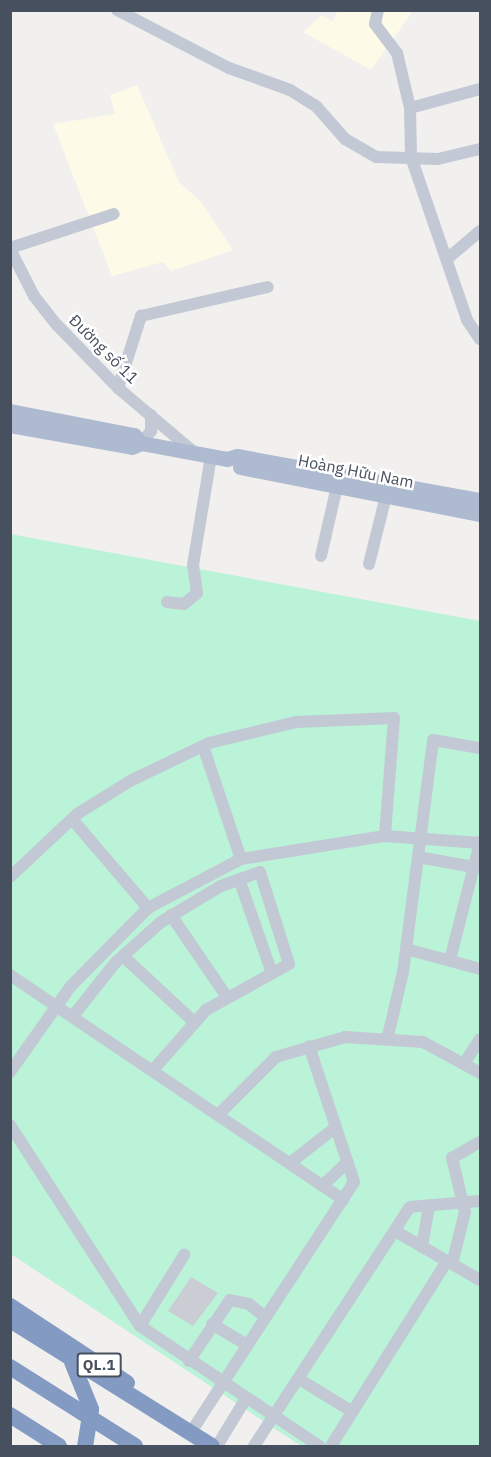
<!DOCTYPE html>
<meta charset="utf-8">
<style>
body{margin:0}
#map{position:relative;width:491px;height:1457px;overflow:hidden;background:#f2efef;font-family:"IBM Plex Sans",sans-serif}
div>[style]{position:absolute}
.commercial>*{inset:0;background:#fdfae8}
.green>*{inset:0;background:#baf3d7}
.building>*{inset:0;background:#cbcdd5}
.minor>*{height:12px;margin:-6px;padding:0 6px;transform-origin:6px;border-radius:6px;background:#c2c9d5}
.major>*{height:15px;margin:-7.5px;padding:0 7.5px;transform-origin:7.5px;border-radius:7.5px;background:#adbad0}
.highway>*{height:16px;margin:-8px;padding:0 8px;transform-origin:8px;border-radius:8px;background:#839ac2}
span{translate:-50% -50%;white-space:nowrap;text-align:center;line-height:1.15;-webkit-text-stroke:5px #fff;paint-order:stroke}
.shield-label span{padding:2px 4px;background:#fff;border:2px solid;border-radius:4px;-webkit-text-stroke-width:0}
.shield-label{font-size:15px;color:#46505f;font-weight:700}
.street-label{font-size:16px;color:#46505f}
.frame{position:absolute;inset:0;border:12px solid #46505f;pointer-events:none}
</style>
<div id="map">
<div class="commercial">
<i style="clip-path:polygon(338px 11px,413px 11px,371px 70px,303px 32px,322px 15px,333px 21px)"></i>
<i style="clip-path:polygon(137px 85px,179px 182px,201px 202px,233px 250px,171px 271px,163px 262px,112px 276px,53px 124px,115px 114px,110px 95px)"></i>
</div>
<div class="green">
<i style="clip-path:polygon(10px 534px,480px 621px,480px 1446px,301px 1446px,11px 1254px)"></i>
</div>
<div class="building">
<i style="clip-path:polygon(191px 1277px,218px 1293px,193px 1326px,168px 1311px)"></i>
</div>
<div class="minor">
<i style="left:117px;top:10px;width:126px;rotate:27.4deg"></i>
<i style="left:229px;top:68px;width:65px;rotate:19.8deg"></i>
<i style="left:290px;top:90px;width:31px;rotate:32deg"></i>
<i style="left:316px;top:106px;width:44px;rotate:48.7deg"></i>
<i style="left:345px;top:139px;width:36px;rotate:30deg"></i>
<i style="left:376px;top:157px;width:62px;rotate:1.8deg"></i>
<i style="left:438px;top:159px;width:43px;rotate:-13.4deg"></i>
<i style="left:378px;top:10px;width:14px;rotate:102deg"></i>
<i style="left:375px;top:24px;width:36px;rotate:53deg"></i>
<i style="left:397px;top:53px;width:57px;rotate:76.7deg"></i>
<i style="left:410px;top:108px;width:49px;rotate:88.8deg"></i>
<i style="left:411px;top:157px;width:172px;rotate:71deg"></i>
<i style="left:467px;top:320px;width:23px;rotate:56deg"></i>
<i style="left:410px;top:108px;width:73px;rotate:-15.2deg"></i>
<i style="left:10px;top:248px;width:109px;rotate:-18.1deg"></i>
<i style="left:10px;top:249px;width:53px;rotate:62.9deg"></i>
<i style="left:34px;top:296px;width:37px;rotate:52deg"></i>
<i style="left:57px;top:325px;width:88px;rotate:45.9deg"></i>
<i style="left:118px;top:388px;width:102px;rotate:40.2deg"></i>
<i style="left:447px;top:259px;width:43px;rotate:-40.3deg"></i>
<i style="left:118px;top:388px;width:76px;rotate:-72.3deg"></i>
<i style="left:141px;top:316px;width:130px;rotate:-12.9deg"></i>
<i style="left:141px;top:443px;width:16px;rotate:-50deg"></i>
<i style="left:151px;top:431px;width:16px;rotate:-90deg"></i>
<i style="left:321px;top:556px;width:72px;rotate:-77.1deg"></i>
<i style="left:369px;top:564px;width:70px;rotate:-76deg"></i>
<i style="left:167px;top:602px;width:17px;rotate:7deg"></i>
<i style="left:184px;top:604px;width:17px;rotate:-40deg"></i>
<i style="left:197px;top:593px;width:28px;rotate:-98deg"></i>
<i style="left:193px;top:565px;width:110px;rotate:-80.6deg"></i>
<i style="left:203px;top:746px;width:119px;rotate:71.4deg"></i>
<i style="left:72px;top:819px;width:117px;rotate:49.5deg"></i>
<i style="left:418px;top:857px;width:62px;rotate:10.2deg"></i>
<i style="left:10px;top:877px;width:92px;rotate:-43.2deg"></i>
<i style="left:77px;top:814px;width:62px;rotate:-31.9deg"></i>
<i style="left:130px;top:781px;width:88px;rotate:-25.7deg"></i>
<i style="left:209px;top:743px;width:89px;rotate:-13.6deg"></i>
<i style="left:296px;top:722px;width:98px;rotate:-2.3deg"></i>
<i style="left:394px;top:718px;width:118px;rotate:94.4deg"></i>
<i style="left:239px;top:879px;width:100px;rotate:70.7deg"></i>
<i style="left:171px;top:915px;width:99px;rotate:55.7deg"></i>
<i style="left:406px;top:949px;width:77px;rotate:15.1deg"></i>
<i style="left:123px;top:956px;width:98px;rotate:42.9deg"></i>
<i style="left:450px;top:960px;width:122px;rotate:-75.7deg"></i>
<i style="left:10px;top:975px;width:402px;rotate:34deg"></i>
<i style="left:73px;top:1016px;width:68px;rotate:-51.6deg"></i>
<i style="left:115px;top:963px;width:62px;rotate:-41.7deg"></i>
<i style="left:161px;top:922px;width:70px;rotate:-31deg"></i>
<i style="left:221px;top:886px;width:41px;rotate:-19.7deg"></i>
<i style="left:260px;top:872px;width:96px;rotate:72.5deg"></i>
<i style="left:289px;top:964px;width:95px;rotate:151deg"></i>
<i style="left:206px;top:1010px;width:80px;rotate:131.5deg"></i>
<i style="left:388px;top:1036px;width:66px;rotate:-76.8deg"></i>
<i style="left:403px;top:972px;width:234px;rotate:-82.6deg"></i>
<i style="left:433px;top:740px;width:48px;rotate:9.7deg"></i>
<i style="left:465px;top:1062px;width:27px;rotate:-57deg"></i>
<i style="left:10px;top:1072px;width:105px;rotate:-54.7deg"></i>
<i style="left:71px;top:986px;width:110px;rotate:-45.4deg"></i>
<i style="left:148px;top:908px;width:105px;rotate:-27.8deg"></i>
<i style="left:241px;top:859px;width:146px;rotate:-9.1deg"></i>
<i style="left:385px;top:836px;width:95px;rotate:4.2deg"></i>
<i style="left:220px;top:1113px;width:79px;rotate:-45deg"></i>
<i style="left:276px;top:1057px;width:72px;rotate:-16.2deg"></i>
<i style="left:345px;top:1037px;width:78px;rotate:3.7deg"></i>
<i style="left:423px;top:1042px;width:65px;rotate:28.5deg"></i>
<i style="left:10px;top:1125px;width:239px;rotate:57.1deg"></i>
<i style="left:140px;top:1326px;width:216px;rotate:33.8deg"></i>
<i style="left:290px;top:1163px;width:58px;rotate:-38deg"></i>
<i style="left:322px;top:1186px;width:35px;rotate:-43deg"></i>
<i style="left:395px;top:1231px;width:98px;rotate:30deg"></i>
<i style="left:422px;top:1247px;width:42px;rotate:-80.3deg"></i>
<i style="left:452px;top:1264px;width:54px;rotate:-76deg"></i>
<i style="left:465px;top:1212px;width:56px;rotate:-103.5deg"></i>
<i style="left:452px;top:1158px;width:32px;rotate:-30deg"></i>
<i style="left:212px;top:1324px;width:41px;rotate:31deg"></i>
<i style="left:140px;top:1326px;width:84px;rotate:-58.2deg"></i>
<i style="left:189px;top:1361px;width:73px;rotate:-56.1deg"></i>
<i style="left:230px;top:1300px;width:19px;rotate:12deg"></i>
<i style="left:249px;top:1304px;width:21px;rotate:39deg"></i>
<i style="left:299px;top:1379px;width:61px;rotate:31.6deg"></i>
<i style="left:191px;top:1432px;width:298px;rotate:-56.9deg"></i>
<i style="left:354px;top:1182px;width:143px;rotate:-108.3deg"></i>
<i style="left:217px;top:1446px;width:54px;rotate:-58.7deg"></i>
<i style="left:254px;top:1446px;width:285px;rotate:-56.9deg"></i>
<i style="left:410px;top:1207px;width:70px;rotate:-4.9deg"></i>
<i style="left:331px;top:1446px;width:218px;rotate:-57.9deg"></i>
</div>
<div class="major">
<i style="left:10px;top:411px;width:126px;rotate:11deg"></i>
<i style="left:134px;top:435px;width:11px;rotate:49deg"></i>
<i style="left:10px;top:425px;width:124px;rotate:10.2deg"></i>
<i style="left:132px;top:447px;width:10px;rotate:-24deg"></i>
<i style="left:141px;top:443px;width:87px;rotate:10.5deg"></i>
<i style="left:227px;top:459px;width:10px;rotate:-17deg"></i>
<i style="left:237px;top:456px;width:247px;rotate:10.3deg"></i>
<i style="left:240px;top:467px;width:245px;rotate:11.1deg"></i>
</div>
<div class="highway">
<i style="left:10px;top:1306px;width:140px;rotate:33.3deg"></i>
<i style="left:10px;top:1320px;width:238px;rotate:32deg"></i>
<i style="left:72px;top:1362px;width:51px;rotate:68deg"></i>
<i style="left:91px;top:1409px;width:37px;rotate:99deg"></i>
<i style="left:10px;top:1367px;width:148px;rotate:32.3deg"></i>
<i style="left:10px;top:1415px;width:58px;rotate:32.3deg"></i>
</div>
<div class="shield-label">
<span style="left:99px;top:1365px">QL.1</span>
</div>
<div class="street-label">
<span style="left:104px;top:349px;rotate:45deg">Đường số 11</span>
<span style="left:356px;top:471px;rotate:11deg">Hoàng Hữu Nam</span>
</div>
<div class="frame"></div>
</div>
